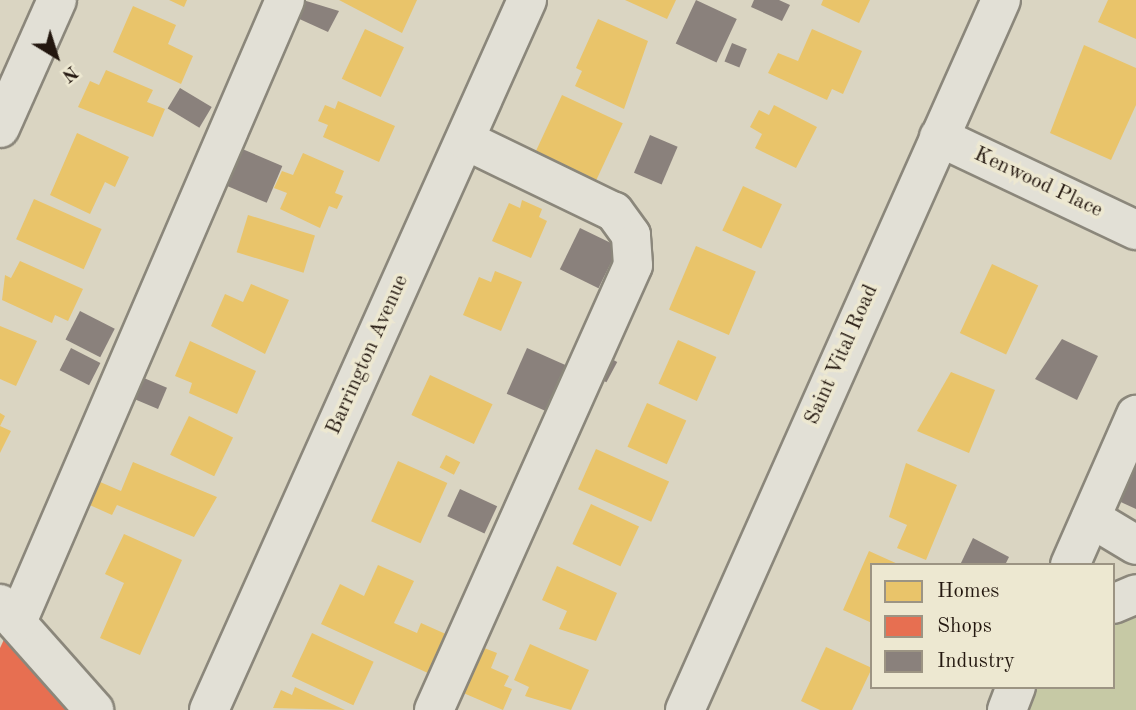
<!DOCTYPE html>
<style>
body{margin:0}
#map{position:relative;width:1136px;height:710px;overflow:hidden;background:#dad5c2;font-family:"Old Standard TT",serif}
div>[style]{position:absolute}
.green>*{inset:0;background:#c6c9a5}
.homes>*{inset:0;background:#e9c46a;transform-origin:0 0}
.shops>*{inset:0;background:#e76f51}
.industry>*{inset:0;background:#8a817c;transform-origin:0 0}
.roads{filter:drop-shadow(2px 0 #8b877b) drop-shadow(-2px 0 #8b877b) drop-shadow(0 2px #8b877b) drop-shadow(0 -2px #8b877b)}
.minor>*{height:38px;margin:-19px;padding:0 19px;transform-origin:19px;border-radius:19px;background:#e2e0d6}
span{translate:-50% -50%;white-space:nowrap;text-align:center;line-height:1.15;-webkit-text-stroke:7px #ede8d1;paint-order:stroke}
.street-label{font-size:21px;color:#23170f}
.legend{position:absolute;left:870px;top:563px;width:245px;height:126px;box-sizing:border-box;background:#ede8d1;border:2px solid #9c9483;margin:0;padding:9px 12px;list-style:none;font-size:21px;color:#23170f}
.legend li{display:flex;align-items:center;gap:14px;height:35px}
.legend b{width:35px;border:2px solid #9c9483}
.north{position:absolute;left:21px;top:21px;width:70px;height:70px;-webkit-text-stroke:5px #ede8d1;paint-order:stroke;rotate:142deg;font-size:19px;font-weight:700;line-height:28px;text-align:center;color:#23170f}
.north::after{content:'';display:block;margin:auto;width:24px;height:32px;background:#23170f;clip-path:polygon(50% 0,100% 100%,50% 72%,0 100%)}
</style>
<div id="map">
<div class="green">
<i style="clip-path:polygon(1136px 598px,1136px 710px,1016px 710px,1026px 687px,1113px 687px,1113px 609px)"></i>
</div>
<div class="homes">
<i style="clip-path:polygon(169px 0,187px 0,184px 7px)"></i>
<i style="clip-path:polygon(339px 0,417px 0,402px 33px)"></i>
<i style="clip-path:polygon(625px 0,676px 0,667px 19px)"></i>
<i style="clip-path:polygon(823px 0,870px 0,859px 23px,821px 5px)"></i>
<i style="clip-path:polygon(1108px 0,1136px 0,1136px 39px,1098px 22px)"></i>
<i style="clip-path:polygon(133px 6px,176px 25px,168px 44px,193px 56px,181px 84px,113px 52px)"></i>
<i style="clip-path:polygon(598px 19px,648px 41px,624px 109px,575px 86px,582px 71px,576px 68px)"></i>
<i style="left:365px;top:29px;width:43px;height:55px;rotate:25deg"></i>
<i style="clip-path:polygon(812px 29px,862px 51px,843px 94px,832px 89px,827px 100px,768px 73px,778px 53px,798px 61px)"></i>
<i style="clip-path:polygon(1084px 45px,1136px 68px,1136px 105px,1111px 160px,1050px 133px)"></i>
<i style="clip-path:polygon(106px 70px,153px 90px,147px 102px,165px 109px,153px 137px,78px 107px,90px 81px,99px 85px)"></i>
<i style="left:562px;top:95px;width:67px;height:68px;rotate:25deg"></i>
<i style="clip-path:polygon(338px 101px,395px 126px,379px 162px,323px 137px,328px 125px,318px 121px,325px 105px,335px 109px)"></i>
<i style="clip-path:polygon(774px 105px,817px 127px,796px 168px,755px 148px,762px 134px,750px 127px,759px 110px,769px 115px)"></i>
<i style="clip-path:polygon(77px 133px,129px 157px,115px 187px,105px 182px,90px 214px,50px 195px)"></i>
<i style="clip-path:polygon(303px 153px,344px 171px,335px 193px,343px 196px,337px 209px,329px 206px,320px 228px,280px 209px,287px 193px,274px 188px,282px 171px,293px 175px)"></i>
<i style="left:743px;top:186px;width:43px;height:49px;rotate:25deg"></i>
<i style="left:34px;top:199px;width:74px;height:44px;rotate:24deg"></i>
<i style="clip-path:polygon(522px 200px,542px 209px,539px 217px,547px 221px,531px 258px,492px 241px,509px 203px,520px 208px)"></i>
<i style="left:248px;top:215px;width:70px;height:39px;rotate:17deg"></i>
<i style="left:696px;top:246px;width:65px;height:69px;rotate:23deg"></i>
<i style="clip-path:polygon(20px 261px,83px 289px,68px 321px,55px 315px,52px 323px,2px 300px,5px 275px,11px 278px)"></i>
<i style="left:992px;top:264px;width:51px;height:76px;rotate:25deg"></i>
<i style="clip-path:polygon(495px 271px,522px 282px,501px 331px,463px 315px,479px 277px,491px 282px)"></i>
<i style="clip-path:polygon(251px 284px,289px 300px,265px 354px,211px 326px,225px 294px,243px 302px)"></i>
<i style="clip-path:polygon(0 326px,37px 341px,16px 386px,0 379px)"></i>
<i style="left:678px;top:340px;width:42px;height:48px;rotate:24deg"></i>
<i style="clip-path:polygon(190px 341px,256px 371px,237px 414px,189px 393px,192px 383px,175px 376px)"></i>
<i style="clip-path:polygon(951px 372px,995px 390px,969px 453px,917px 431px)"></i>
<i style="left:430px;top:375px;width:69px;height:44px;rotate:25deg"></i>
<i style="left:647px;top:403px;width:43px;height:48px;rotate:24deg"></i>
<i style="clip-path:polygon(0 413px,5px 416px,0 426px,11px 431px,0 453px)"></i>
<i style="left:189px;top:416px;width:49px;height:43px;rotate:26deg"></i>
<i style="left:596px;top:449px;width:80px;height:44px;rotate:24deg"></i>
<i style="left:446px;top:455px;width:16px;height:14px;rotate:27deg"></i>
<i style="left:398px;top:461px;width:54px;height:66px;rotate:24deg"></i>
<i style="clip-path:polygon(133px 462px,217px 497px,194px 537px,117px 505px,112px 515px,74px 498px,84px 475px,121px 491px)"></i>
<i style="clip-path:polygon(906px 463px,957px 485px,926px 560px,897px 548px,907px 525px,889px 517px)"></i>
<i style="left:591px;top:504px;width:53px;height:44px;rotate:25deg"></i>
<i style="clip-path:polygon(124px 534px,182px 560px,140px 655px,100px 638px,124px 583px,105px 574px)"></i>
<i style="clip-path:polygon(869px 551px,900px 565px,872px 565px,872px 623px,843px 610px)"></i>
<i style="clip-path:polygon(378px 565px,414px 581px,394px 623px,417px 633px,421px 623px,448px 635px,430px 674px,321px 624px,340px 584px,364px 596px)"></i>
<i style="clip-path:polygon(557px 566px,617px 593px,596px 641px,559px 629px,567px 611px,542px 600px)"></i>
<i style="left:312px;top:633px;width:68px;height:48px;rotate:25deg"></i>
<i style="clip-path:polygon(474px 644px,497px 653px,491px 668px,509px 676px,504px 686px,512px 689px,503px 710px,454px 689px)"></i>
<i style="clip-path:polygon(530px 644px,589px 670px,571px 710px,525px 696px,529px 687px,514px 680px)"></i>
<i style="clip-path:polygon(826px 647px,872px 668px,852px 710px,820px 710px,801px 701px)"></i>
<i style="clip-path:polygon(295px 687px,345px 710px,273px 708px,281px 690px,292px 695px)"></i>
</div>
<div class="shops">
<i style="clip-path:polygon(8px 631px,68px 710px,0 710px,0 648px)"></i>
</div>
<div class="industry">
<i style="clip-path:polygon(303px 0,339px 11px,328px 32px,295px 17px)"></i>
<i style="left:696px;top:0;width:45px;height:48px;rotate:25deg"></i>
<i style="clip-path:polygon(754px 0,779px 0,790px 5px,782px 21px,751px 7px)"></i>
<i style="left:732px;top:43px;width:16px;height:20px;rotate:22deg"></i>
<i style="left:180px;top:88px;width:37px;height:24px;rotate:31deg"></i>
<i style="left:650px;top:135px;width:30px;height:41px;rotate:23deg"></i>
<i style="left:240px;top:148px;width:46px;height:40px;rotate:23deg"></i>
<i style="left:580px;top:228px;width:43px;height:46px;rotate:26deg"></i>
<i style="left:80px;top:311px;width:39px;height:32px;rotate:27deg"></i>
<i style="clip-path:polygon(1062px 339px,1098px 356px,1077px 400px,1035px 379px)"></i>
<i style="left:71px;top:348px;width:33px;height:25px;rotate:27deg"></i>
<i style="left:527px;top:348px;width:42px;height:50px;rotate:24deg"></i>
<i style="left:604px;top:355px;width:15px;height:23px;rotate:28deg"></i>
<i style="left:132px;top:373px;width:38px;height:23px;rotate:23deg"></i>
<i style="clip-path:polygon(1136px 458px,1136px 509px,1112px 498px)"></i>
<i style="left:460px;top:489px;width:41px;height:30px;rotate:25deg"></i>
<i style="clip-path:polygon(973px 538px,1009px 557px,1005px 565px,960px 565px)"></i>
</div>
<div class="roads">
<div class="minor">
<i style="left:0;top:128px;width:140px;rotate:-66deg"></i>
<i style="left:939px;top:137px;width:218px;rotate:25.3deg"></i>
<i style="left:1091px;top:518px;width:52px;rotate:31deg"></i>
<i style="left:1070px;top:565px;width:164px;rotate:-66.3deg"></i>
<i style="left:0;top:604px;width:142px;rotate:48.4deg"></i>
<i style="left:1113px;top:604px;width:25px;rotate:-23deg"></i>
<i style="left:17px;top:622px;width:677px;rotate:-66.69deg"></i>
<i style="left:209px;top:710px;width:778px;rotate:-65.87deg"></i>
<i style="left:434px;top:710px;width:487px;rotate:-65.9deg"></i>
<i style="left:633px;top:265px;width:30px;rotate:-94deg"></i>
<i style="left:631px;top:235px;width:29px;rotate:-126deg"></i>
<i style="left:614px;top:212px;width:165px;rotate:-154.2deg"></i>
<i style="left:685px;top:710px;width:777px;rotate:-66.01deg"></i>
<i style="left:1007px;top:710px;width:25px;rotate:-69deg"></i>
</div>
</div>
<div class="street-label">
<span style="left:1038px;top:183px;rotate:25deg">Kenwood Place</span>
<span style="left:368px;top:355px;rotate:-66deg">Barrington Avenue</span>
<span style="left:842px;top:355px;rotate:-66deg">Saint Vital Road</span>
</div>
<ul class="legend">
<li><b style="height:19px;background:#e9c46a"></b>Homes</li>
<li><b style="height:19px;background:#e76f51"></b>Shops</li>
<li><b style="height:19px;background:#8a817c"></b>Industry</li>
</ul>
<div class="north">N</div>
</div>
